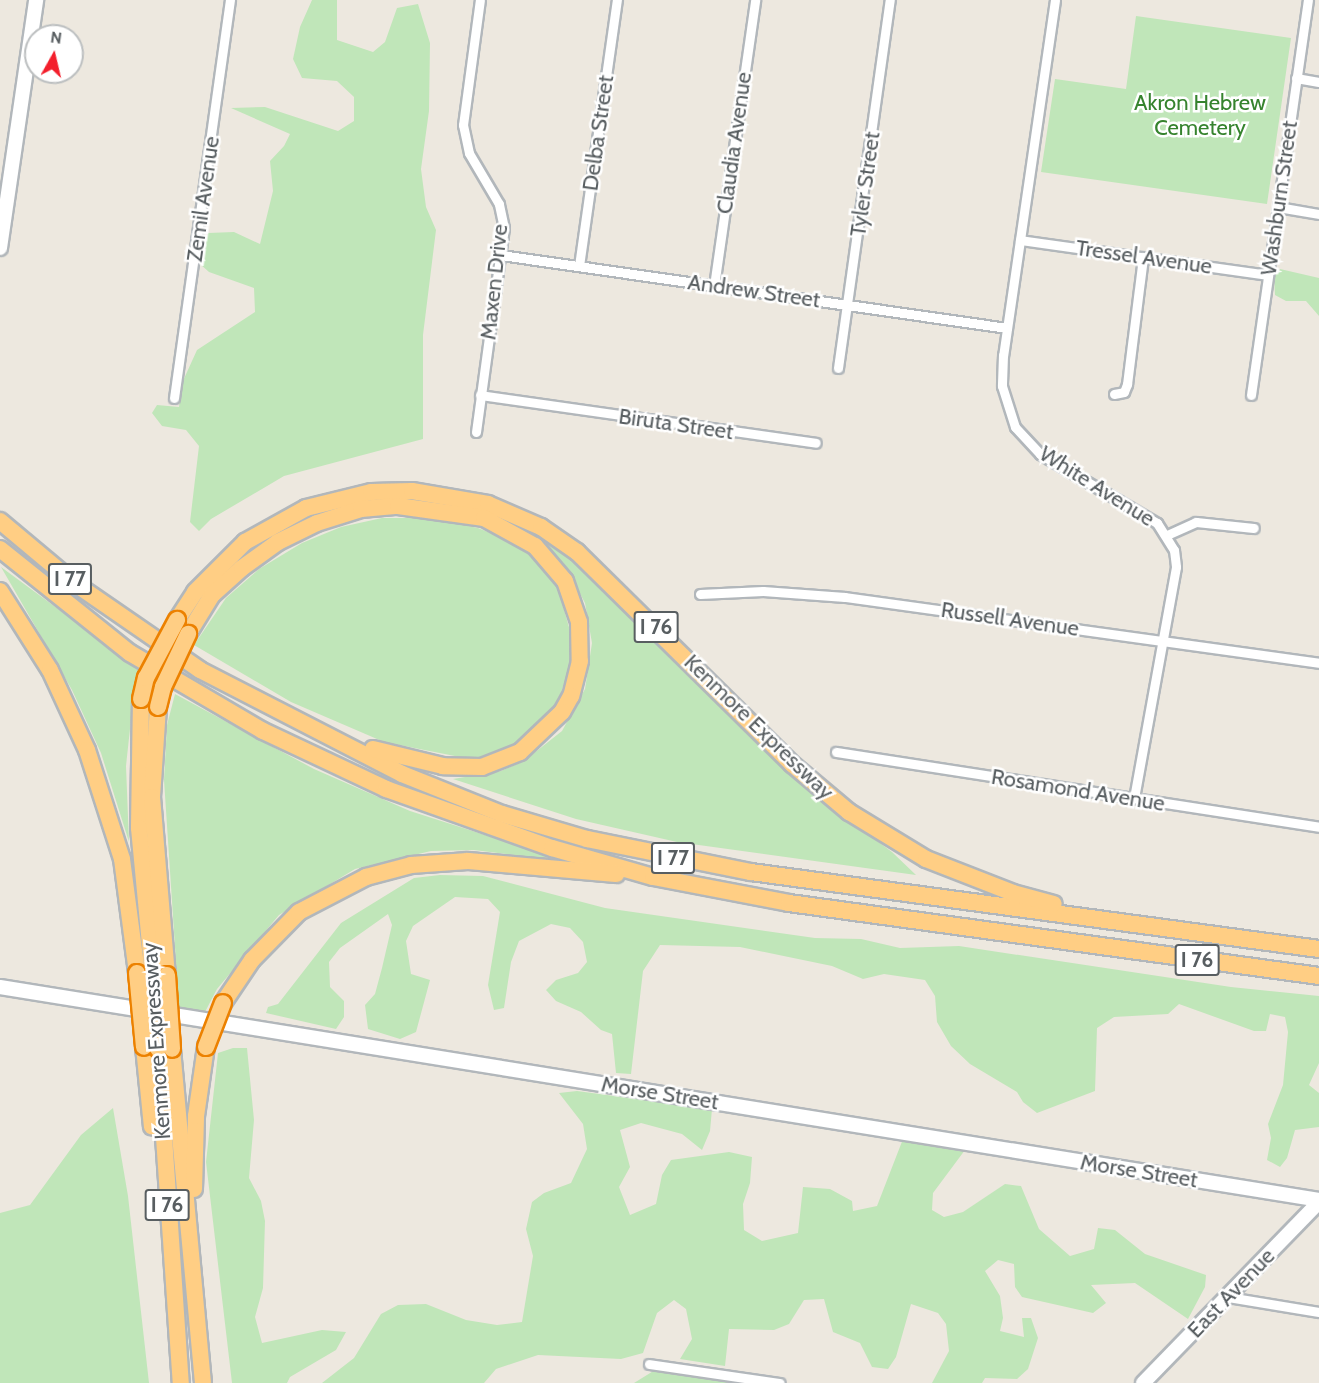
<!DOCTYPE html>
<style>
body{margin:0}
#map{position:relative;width:1319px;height:1383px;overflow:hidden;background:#ede8df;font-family:Cabin,sans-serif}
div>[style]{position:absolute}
.green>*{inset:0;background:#c0e6b9}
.roads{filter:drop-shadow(2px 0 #b2b7bb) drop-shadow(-2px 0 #b2b7bb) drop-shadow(0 2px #b2b7bb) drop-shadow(0 -2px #b2b7bb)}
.street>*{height:9px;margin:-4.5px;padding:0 4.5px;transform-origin:4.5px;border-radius:4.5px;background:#fff}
.secondary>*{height:14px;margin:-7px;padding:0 7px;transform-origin:7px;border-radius:7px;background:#fff}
.highway>*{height:16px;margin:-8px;padding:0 8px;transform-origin:8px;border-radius:8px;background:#ffce84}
.bridges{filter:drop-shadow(2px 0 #ec8100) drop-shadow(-2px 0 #ec8100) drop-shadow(0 2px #ec8100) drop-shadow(0 -2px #ec8100)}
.highway-bridge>*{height:16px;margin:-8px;padding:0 8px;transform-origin:8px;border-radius:8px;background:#ffce84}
span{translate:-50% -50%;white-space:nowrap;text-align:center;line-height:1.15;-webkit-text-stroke:5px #fff;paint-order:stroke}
.shield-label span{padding:2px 4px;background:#fff;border:2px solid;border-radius:4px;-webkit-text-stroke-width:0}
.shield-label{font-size:21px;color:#585e61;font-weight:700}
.park-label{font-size:22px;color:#36832e}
.street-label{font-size:22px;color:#585e61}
.north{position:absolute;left:24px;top:24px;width:60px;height:60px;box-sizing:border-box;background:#fff;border:2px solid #bcbfc0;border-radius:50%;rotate:8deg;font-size:16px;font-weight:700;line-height:24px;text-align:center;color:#585e61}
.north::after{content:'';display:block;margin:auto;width:21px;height:27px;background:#f31f2c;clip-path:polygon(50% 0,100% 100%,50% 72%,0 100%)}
</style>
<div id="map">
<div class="green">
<i style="clip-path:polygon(312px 0,337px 0,337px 40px,373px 52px,385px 42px,397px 8px,418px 4px,430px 43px,429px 111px,421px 169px,426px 207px,436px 230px,423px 335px,423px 439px,284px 476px,211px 519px,199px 531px,190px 522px,199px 446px,186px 430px,162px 426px,152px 413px,157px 405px,179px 407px,182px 383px,197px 350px,255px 312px,254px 288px,209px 272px,200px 264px,208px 233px,234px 232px,260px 244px,273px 191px,270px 161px,284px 146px,290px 134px,231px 108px,265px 107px,338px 131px,354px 121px,354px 97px,337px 81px,302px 78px,293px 59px,300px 27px)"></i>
<i style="clip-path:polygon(1136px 16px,1291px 38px,1267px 204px,1041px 172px,1055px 79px,1126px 89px)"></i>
<i style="clip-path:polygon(1280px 269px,1319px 278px,1319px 316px,1306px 301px,1286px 301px,1275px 295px,1274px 277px)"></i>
<i style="clip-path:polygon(382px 518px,430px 518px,478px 528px,518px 544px,540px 563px,558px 588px,572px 638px,569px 667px,559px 700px,524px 738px,499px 754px,475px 760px,384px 742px,291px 702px,194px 645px,226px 598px,259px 569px,302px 543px,341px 527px)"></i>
<i style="clip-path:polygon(533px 532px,588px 572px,800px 784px,892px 852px,916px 875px,677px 842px,576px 819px,453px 779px,501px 771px,524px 761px,562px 731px,585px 689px,592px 643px,585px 603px,569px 573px)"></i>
<i style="clip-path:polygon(1px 567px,141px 670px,134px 692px,126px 766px,129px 842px,101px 753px,72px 690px)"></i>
<i style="clip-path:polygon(175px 694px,314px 769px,410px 811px,548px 855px,547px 859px,474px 850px,431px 851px,355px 869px,279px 915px,217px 989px,205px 1012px,179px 1008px,164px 780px,167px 725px)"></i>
<i style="clip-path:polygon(440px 875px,483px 876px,605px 908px,815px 938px,861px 939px,900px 948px,959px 946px,1231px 987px,1319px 996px,1319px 1063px,1309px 1085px,1319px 1093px,1319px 1127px,1295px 1130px,1287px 1158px,1280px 1167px,1267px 1160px,1271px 1138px,1268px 1124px,1283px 1085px,1288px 1032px,1285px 1017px,1270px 1014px,1266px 1031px,1254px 1031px,1179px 1004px,1168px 1014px,1114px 1017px,1097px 1028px,1095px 1091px,1037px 1113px,1023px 1102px,1017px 1092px,970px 1064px,951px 1046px,937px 1022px,935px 996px,925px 980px,884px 974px,863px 979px,832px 966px,740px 947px,660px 945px,643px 971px,631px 1074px,616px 1073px,612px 1034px,601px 1030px,581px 1012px,556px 1001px,546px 990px,556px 980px,578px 973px,587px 962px,583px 942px,570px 928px,551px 924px,519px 941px,511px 962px,504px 1008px,494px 1010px,488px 985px,500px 912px,488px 899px,455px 897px,413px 926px,406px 941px,411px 974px,430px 980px,416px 1032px,400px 1039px,368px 1029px,365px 1005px,375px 994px,382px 968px,392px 925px,388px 914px,340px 948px,329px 962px,330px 987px,344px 1001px,344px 1017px,336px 1029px,266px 1013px,268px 1007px,278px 1004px,341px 923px,414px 878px)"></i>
<i style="clip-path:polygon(233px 1048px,247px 1048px,254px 1120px,249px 1178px,261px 1201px,265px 1221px,263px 1288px,255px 1317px,262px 1343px,322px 1330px,346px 1332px,336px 1350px,290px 1377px,287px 1383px,232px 1383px,206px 1162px,218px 1053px)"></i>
<i style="clip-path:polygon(577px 1091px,712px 1109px,710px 1131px,702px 1150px,682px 1134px,641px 1123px,620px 1130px,630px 1167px,619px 1187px,630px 1215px,656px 1204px,662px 1175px,671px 1160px,729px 1152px,752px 1157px,750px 1183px,743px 1204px,744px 1230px,762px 1241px,798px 1233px,803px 1187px,830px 1189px,852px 1201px,853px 1211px,877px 1206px,903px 1139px,965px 1150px,933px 1193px,932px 1210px,944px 1217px,963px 1212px,1005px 1184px,1021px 1186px,1039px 1229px,1070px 1256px,1094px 1249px,1098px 1228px,1115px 1230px,1145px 1254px,1206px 1275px,1205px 1287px,1188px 1319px,1135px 1283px,1091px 1285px,1106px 1303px,1093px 1313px,1022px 1297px,1015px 1287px,1014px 1264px,998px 1260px,985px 1271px,1000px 1296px,1003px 1318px,1000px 1331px,1024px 1337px,1022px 1318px,1031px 1318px,1038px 1338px,1028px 1369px,1017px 1379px,985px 1378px,982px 1383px,932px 1383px,949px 1351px,946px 1324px,938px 1313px,911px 1304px,896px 1357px,888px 1369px,872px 1367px,860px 1343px,833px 1332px,824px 1299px,804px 1300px,789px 1324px,774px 1330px,729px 1329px,725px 1366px,680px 1359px,692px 1339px,686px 1309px,674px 1300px,657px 1313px,643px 1353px,621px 1359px,538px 1355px,496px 1369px,484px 1383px,322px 1383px,354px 1358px,381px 1314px,398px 1305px,426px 1304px,466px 1320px,497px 1325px,522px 1322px,533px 1256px,526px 1229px,532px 1202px,544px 1193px,571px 1183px,587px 1149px,583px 1124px,559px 1093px)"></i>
<i style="clip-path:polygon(113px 1108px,128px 1196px,149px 1383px,0 1383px,0 1213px,30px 1205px,81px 1135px)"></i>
<i style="clip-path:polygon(655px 1370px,728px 1380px,727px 1383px,634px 1383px)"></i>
</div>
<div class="roads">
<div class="street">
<i style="left:1055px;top:0;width:359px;rotate:98.3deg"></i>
<i style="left:1003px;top:355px;width:31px;rotate:92deg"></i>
<i style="left:1002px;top:386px;width:43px;rotate:72.4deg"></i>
<i style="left:1015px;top:427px;width:37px;rotate:47deg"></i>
<i style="left:1040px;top:454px;width:136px;rotate:30.5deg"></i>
<i style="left:1157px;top:523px;width:32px;rotate:58deg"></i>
<i style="left:1174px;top:550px;width:17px;rotate:83deg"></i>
<i style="left:1176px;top:567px;width:235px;rotate:100.3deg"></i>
<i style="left:1296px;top:78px;width:23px;rotate:10deg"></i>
<i style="left:1278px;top:207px;width:42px;rotate:9.7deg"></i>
<i style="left:1020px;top:240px;width:250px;rotate:8deg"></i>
<i style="left:501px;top:255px;width:511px;rotate:8.21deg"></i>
<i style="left:579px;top:266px;width:269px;rotate:-81.9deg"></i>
<i style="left:714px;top:286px;width:289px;rotate:-81.8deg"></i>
<i style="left:838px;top:368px;width:372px;rotate:-82deg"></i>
<i style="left:1114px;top:394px;width:10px;rotate:-11deg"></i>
<i style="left:1124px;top:392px;width:9px;rotate:-69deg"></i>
<i style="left:1127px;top:384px;width:128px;rotate:-82.8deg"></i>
<i style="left:480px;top:395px;width:339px;rotate:8.1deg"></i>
<i style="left:1251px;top:395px;width:399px;rotate:-81.8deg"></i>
<i style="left:174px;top:398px;width:402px;rotate:-82deg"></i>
<i style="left:476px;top:432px;width:206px;rotate:-82.2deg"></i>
<i style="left:504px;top:228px;width:25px;rotate:-102deg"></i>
<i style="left:499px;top:204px;width:59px;rotate:-120.5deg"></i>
<i style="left:469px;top:153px;width:29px;rotate:-102deg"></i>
<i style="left:463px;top:125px;width:126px;rotate:-82.3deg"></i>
<i style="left:1167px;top:535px;width:32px;rotate:-24deg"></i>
<i style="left:1196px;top:522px;width:58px;rotate:5.9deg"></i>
<i style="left:700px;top:594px;width:63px;rotate:-2.7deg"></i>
<i style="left:763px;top:591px;width:82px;rotate:4.2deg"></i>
<i style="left:845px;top:597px;width:479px;rotate:7.9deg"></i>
<i style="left:836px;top:752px;width:489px;rotate:8.8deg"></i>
<i style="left:1228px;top:1297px;width:92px;rotate:9.4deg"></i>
<i style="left:649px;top:1364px;width:132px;rotate:8.3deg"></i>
</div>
<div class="secondary">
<i style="left:0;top:248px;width:251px;rotate:-81.7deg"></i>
<i style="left:0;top:987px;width:1336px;rotate:9.17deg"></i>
<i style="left:1143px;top:1383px;width:252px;rotate:-45.8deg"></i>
</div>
<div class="highway">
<i style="left:0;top:521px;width:97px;rotate:40deg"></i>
<i style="left:74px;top:583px;width:153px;rotate:34.6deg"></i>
<i style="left:200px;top:670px;width:227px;rotate:27.2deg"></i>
<i style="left:402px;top:774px;width:108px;rotate:21.8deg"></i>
<i style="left:502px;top:814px;width:89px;rotate:16.4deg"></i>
<i style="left:587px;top:839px;width:167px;rotate:11.4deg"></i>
<i style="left:751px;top:872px;width:573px;rotate:7.72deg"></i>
<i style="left:0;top:549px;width:166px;rotate:38.7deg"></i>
<i style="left:130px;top:653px;width:154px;rotate:30.4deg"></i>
<i style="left:263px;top:731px;width:136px;rotate:25.2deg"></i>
<i style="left:386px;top:789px;width:176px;rotate:19.6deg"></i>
<i style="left:552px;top:848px;width:105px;rotate:16deg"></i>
<i style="left:653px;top:877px;width:138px;rotate:10.8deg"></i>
<i style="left:789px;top:903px;width:535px;rotate:7.84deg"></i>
<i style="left:0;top:591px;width:93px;rotate:57.7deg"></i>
<i style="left:50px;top:670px;width:88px;rotate:65.2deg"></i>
<i style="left:87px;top:750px;width:114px;rotate:72.2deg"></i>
<i style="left:122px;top:859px;width:115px;rotate:82.5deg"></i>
<i style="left:177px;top:620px;width:33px;rotate:-57deg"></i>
<i style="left:195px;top:592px;width:71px;rotate:-45deg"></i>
<i style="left:245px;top:542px;width:70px;rotate:-29.1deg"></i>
<i style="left:306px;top:508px;width:67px;rotate:-13.8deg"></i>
<i style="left:371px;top:492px;width:41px;rotate:-1.4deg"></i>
<i style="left:412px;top:491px;width:77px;rotate:9.7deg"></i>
<i style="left:488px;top:504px;width:58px;rotate:23.5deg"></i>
<i style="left:541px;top:527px;width:44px;rotate:34.8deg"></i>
<i style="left:577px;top:552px;width:302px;rotate:44.6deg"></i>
<i style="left:792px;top:764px;width:75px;rotate:40.1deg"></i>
<i style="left:849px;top:812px;width:90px;rotate:31.4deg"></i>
<i style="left:926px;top:859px;width:93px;rotate:21.3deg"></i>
<i style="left:1013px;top:893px;width:42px;rotate:15deg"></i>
<i style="left:188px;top:634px;width:46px;rotate:-58.4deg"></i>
<i style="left:212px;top:595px;width:40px;rotate:-42deg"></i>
<i style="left:242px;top:568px;width:44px;rotate:-35.8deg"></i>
<i style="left:278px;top:542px;width:43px;rotate:-26deg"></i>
<i style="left:317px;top:523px;width:46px;rotate:-17.7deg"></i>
<i style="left:361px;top:509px;width:37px;rotate:-5deg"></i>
<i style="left:398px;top:506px;width:87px;rotate:7.9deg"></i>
<i style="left:484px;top:518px;width:58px;rotate:28.8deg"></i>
<i style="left:535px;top:546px;width:46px;rotate:49.4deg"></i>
<i style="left:565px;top:581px;width:43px;rotate:71.1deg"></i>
<i style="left:579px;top:622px;width:39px;rotate:89deg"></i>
<i style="left:580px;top:661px;width:36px;rotate:104deg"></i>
<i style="left:571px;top:696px;width:18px;rotate:119deg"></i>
<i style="left:562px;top:712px;width:58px;rotate:136.4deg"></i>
<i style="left:520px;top:752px;width:41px;rotate:158.5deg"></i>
<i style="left:482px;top:767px;width:39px;rotate:-179deg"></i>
<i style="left:443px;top:766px;width:72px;rotate:-166.3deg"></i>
<i style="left:141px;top:699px;width:129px;rotate:90.9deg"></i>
<i style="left:139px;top:828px;width:148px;rotate:84.6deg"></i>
<i style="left:158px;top:707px;width:90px;rotate:93.8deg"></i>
<i style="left:152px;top:797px;width:179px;rotate:85.2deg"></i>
<i style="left:223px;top:1003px;width:52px;rotate:-56deg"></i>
<i style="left:252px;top:960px;width:67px;rotate:-45.6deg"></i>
<i style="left:299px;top:912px;width:76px;rotate:-27.6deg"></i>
<i style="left:366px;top:877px;width:47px;rotate:-14.9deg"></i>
<i style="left:411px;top:865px;width:57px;rotate:-4deg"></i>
<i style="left:468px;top:861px;width:149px;rotate:5deg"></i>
<i style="left:144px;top:1047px;width:80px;rotate:84.3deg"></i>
<i style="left:158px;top:1049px;width:335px;rotate:86.1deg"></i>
<i style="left:172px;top:1049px;width:335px;rotate:84.7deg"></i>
<i style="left:194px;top:1189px;width:73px;rotate:-88.4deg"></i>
<i style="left:196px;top:1116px;width:70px;rotate:-81.8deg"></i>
</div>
</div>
<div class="bridges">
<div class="highway-bridge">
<i style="left:141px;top:699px;width:22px;rotate:-77deg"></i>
<i style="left:146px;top:678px;width:66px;rotate:-61.9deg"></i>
<i style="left:158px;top:707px;width:21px;rotate:-76deg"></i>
<i style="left:163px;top:687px;width:59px;rotate:-64.7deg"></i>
<i style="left:137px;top:973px;width:74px;rotate:84.6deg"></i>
<i style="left:153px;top:975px;width:74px;rotate:86.1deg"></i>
<i style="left:167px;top:975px;width:74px;rotate:86.1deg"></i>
<i style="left:206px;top:1047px;width:47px;rotate:-68.9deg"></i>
</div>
</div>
<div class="shield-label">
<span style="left:70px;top:579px">I 77</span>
<span style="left:656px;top:627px">I 76</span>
<span style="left:673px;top:858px">I 77</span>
<span style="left:1197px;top:960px">I 76</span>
<span style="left:167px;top:1205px">I 76</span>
</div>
<div class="park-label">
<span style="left:1200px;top:115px">Akron Hebrew<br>Cemetery</span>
</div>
<div class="street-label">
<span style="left:598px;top:133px;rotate:-82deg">Delba Street</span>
<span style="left:734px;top:143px;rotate:-82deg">Claudia Avenue</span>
<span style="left:865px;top:184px;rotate:-82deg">Tyler Street</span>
<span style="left:1279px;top:198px;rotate:-82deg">Washburn Street</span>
<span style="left:203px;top:199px;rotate:-82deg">Zemil Avenue</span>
<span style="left:1144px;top:257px;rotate:8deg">Tressel Avenue</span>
<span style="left:494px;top:282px;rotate:-84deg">Maxen Drive</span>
<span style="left:754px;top:291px;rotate:8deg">Andrew Street</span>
<span style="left:676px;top:424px;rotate:8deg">Biruta Street</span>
<span style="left:1097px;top:486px;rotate:32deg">White Avenue</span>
<span style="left:1010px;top:619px;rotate:8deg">Russell Avenue</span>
<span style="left:759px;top:727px;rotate:44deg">Kenmore Expressway</span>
<span style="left:1078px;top:790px;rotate:9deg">Rosamond Avenue</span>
<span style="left:156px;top:1041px;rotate:-94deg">Kenmore Expressway</span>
<span style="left:660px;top:1093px;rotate:9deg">Morse Street</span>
<span style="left:1139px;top:1171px;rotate:9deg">Morse Street</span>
<span style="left:1231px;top:1293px;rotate:-46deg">East Avenue</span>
</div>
<div class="north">N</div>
</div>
